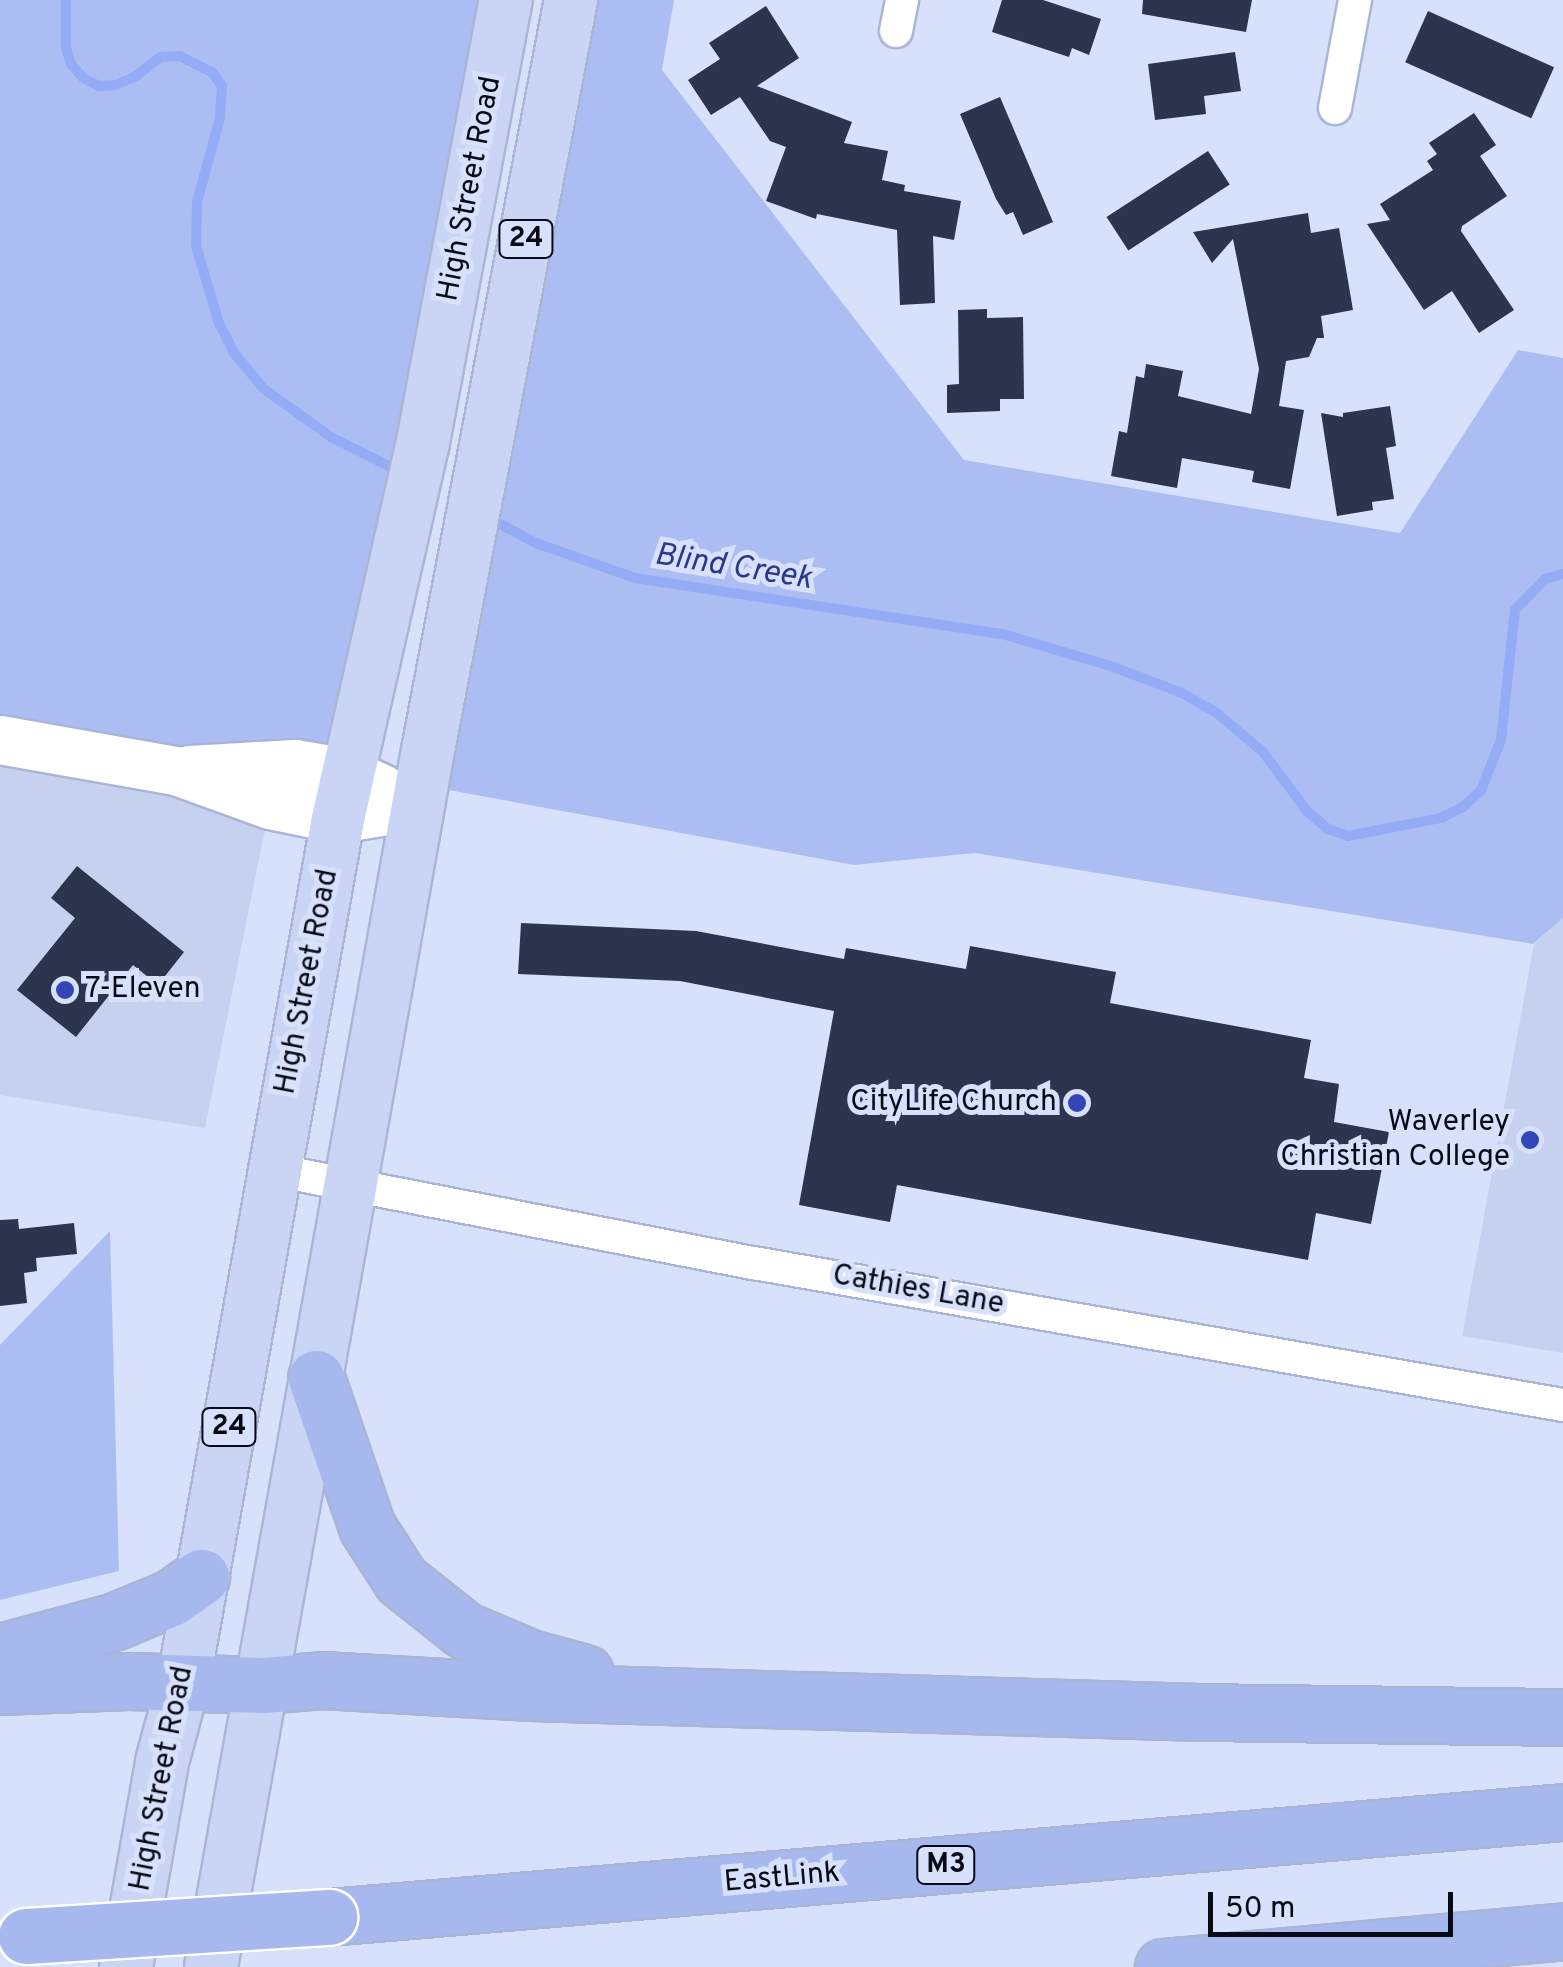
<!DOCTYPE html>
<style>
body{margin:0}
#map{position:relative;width:1563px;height:1967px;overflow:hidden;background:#d8e1fc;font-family:Overpass,sans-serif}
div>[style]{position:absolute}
.built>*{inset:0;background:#c6d1f0}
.green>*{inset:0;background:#abbdf3}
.stream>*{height:10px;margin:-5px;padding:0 5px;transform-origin:5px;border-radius:5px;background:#94abf5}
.building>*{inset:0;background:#2c344e;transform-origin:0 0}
.roads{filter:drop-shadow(2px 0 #aab5d5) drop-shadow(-2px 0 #aab5d5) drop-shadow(0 2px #aab5d5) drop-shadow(0 -2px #aab5d5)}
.street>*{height:32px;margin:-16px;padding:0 16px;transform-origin:16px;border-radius:16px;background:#fff}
.secondary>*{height:48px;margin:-24px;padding:0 24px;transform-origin:24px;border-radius:24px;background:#fff}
.primary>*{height:52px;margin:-26px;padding:0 26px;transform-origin:26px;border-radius:26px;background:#cad4f5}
.highway>*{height:55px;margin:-27.5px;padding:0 27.5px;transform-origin:27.5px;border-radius:27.5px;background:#a6b8ee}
.bridges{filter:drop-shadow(2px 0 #fff) drop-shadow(-2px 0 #fff) drop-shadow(0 2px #fff) drop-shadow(0 -2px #fff)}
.highway-bridge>*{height:55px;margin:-27.5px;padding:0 27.5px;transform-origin:27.5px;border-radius:27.5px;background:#a6b8ee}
.dots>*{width:28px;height:28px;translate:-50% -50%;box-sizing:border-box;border:5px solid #d8e1fc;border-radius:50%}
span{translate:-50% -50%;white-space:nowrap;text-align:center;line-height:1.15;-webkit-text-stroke:10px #d8e1fc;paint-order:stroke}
.shield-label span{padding:2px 8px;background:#d8e1fc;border:2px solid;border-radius:8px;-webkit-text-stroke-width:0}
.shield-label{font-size:28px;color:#080b16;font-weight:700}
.street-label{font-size:30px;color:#080b16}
.poi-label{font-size:30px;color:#080b16}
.left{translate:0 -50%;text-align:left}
.right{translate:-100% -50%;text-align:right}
.water-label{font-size:32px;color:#29388c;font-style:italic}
.scale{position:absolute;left:1208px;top:1892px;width:245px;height:45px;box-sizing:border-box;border:5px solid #080b16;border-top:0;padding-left:12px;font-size:30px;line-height:35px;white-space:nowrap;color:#080b16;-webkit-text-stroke:8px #d8e1fc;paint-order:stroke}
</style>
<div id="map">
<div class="built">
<i style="clip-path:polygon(0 740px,270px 805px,205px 1128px,0 1095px)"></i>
<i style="clip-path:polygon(1563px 918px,1563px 1353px,1462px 1336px,1534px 944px)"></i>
</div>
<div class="green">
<i style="clip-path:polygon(0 0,504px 0,348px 773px,0 740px)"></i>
<i style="clip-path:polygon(571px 0,674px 0,662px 70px,964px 460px,1400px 533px,1518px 350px,1563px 358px,1563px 918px,1533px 944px,975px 853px,854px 865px,422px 785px)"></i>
<i style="clip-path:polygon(110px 1231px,119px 1571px,0 1600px,0 1345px)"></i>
</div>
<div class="stream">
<i style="left:66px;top:0;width:47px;rotate:90deg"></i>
<i style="left:66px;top:47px;width:18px;rotate:74deg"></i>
<i style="left:71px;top:64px;width:18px;rotate:49deg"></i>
<i style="left:83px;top:78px;width:18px;rotate:27deg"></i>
<i style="left:99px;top:86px;width:17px;rotate:-3deg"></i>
<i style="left:116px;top:85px;width:22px;rotate:-24deg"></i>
<i style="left:136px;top:76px;width:31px;rotate:-38deg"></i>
<i style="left:160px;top:57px;width:20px;rotate:-3deg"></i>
<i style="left:180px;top:56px;width:36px;rotate:27deg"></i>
<i style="left:212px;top:72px;width:17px;rotate:54deg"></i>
<i style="left:222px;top:86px;width:32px;rotate:94deg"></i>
<i style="left:220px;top:118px;width:87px;rotate:105.3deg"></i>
<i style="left:197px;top:202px;width:44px;rotate:91.3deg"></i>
<i style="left:196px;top:246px;width:80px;rotate:73.4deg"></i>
<i style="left:219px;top:323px;width:34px;rotate:63deg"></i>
<i style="left:234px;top:353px;width:47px;rotate:50.2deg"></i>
<i style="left:264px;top:389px;width:82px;rotate:35.6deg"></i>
<i style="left:331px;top:437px;width:78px;rotate:26.6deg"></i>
<i style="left:487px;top:517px;width:55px;rotate:28deg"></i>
<i style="left:536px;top:543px;width:105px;rotate:19.5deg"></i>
<i style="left:635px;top:578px;width:375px;rotate:8.7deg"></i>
<i style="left:1006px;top:635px;width:106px;rotate:16.4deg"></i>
<i style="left:1108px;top:665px;width:79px;rotate:20.7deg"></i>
<i style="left:1182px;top:693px;width:40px;rotate:29.7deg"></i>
<i style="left:1217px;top:713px;width:60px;rotate:40.3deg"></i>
<i style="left:1263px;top:752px;width:74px;rotate:53.3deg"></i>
<i style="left:1307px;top:811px;width:28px;rotate:41deg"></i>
<i style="left:1328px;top:829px;width:21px;rotate:19deg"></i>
<i style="left:1348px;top:836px;width:95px;rotate:-11deg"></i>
<i style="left:1441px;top:818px;width:25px;rotate:-27deg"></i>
<i style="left:1463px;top:807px;width:25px;rotate:-43deg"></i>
<i style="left:1481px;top:790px;width:54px;rotate:-68.2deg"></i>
<i style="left:1501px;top:740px;width:131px;rotate:-83.9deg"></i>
<i style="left:1515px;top:610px;width:43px;rotate:-45.9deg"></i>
<i style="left:1545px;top:579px;width:19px;rotate:-16deg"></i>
</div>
<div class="building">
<i style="clip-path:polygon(1002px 0,1043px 0,1101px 19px,1089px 55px,1072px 48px,1069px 57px,992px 32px)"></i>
<i style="clip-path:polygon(1143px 0,1252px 0,1246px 32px,1142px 14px)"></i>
<i style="clip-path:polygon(766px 6px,799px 58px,757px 86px,852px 122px,844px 143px,888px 151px,882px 180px,905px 185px,904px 191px,961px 201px,954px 240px,933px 236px,935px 303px,900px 305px,897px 230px,817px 214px,816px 219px,766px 201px,786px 147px,770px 141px,740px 97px,711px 115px,688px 80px,720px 59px,709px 43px)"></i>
<i style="left:1428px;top:11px;width:138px;height:56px;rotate:24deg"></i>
<i style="clip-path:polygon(1235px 52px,1241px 91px,1204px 96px,1206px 114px,1155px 120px,1148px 64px)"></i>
<i style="clip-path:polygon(1000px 97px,1053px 222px,1023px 235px,1013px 212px,1006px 215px,996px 199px,960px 114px)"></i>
<i style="clip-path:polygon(1474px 113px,1496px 145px,1480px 156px,1507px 196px,1462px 226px,1461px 231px,1514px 310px,1479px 333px,1452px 291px,1424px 310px,1367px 224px,1390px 220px,1380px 204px,1433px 170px,1427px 161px,1437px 154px,1429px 143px)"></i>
<i style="left:1208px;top:151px;width:40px;height:121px;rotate:57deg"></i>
<i style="clip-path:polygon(1308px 213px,1311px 233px,1339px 228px,1353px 310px,1321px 316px,1324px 338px,1317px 338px,1309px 357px,1286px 361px,1279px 406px,1304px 410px,1290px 489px,1252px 482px,1254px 471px,1182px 458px,1177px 488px,1111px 476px,1119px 431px,1127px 433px,1136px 376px,1144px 378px,1146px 364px,1183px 371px,1178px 396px,1251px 414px,1259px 369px,1233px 239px,1212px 263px,1193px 232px)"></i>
<i style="clip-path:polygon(987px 309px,987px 318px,1023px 317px,1024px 399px,1000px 399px,1000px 411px,947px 413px,947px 385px,959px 384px,958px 310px)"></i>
<i style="clip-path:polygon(1390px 406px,1396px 446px,1386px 448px,1394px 499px,1372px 502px,1373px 510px,1337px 516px,1321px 413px,1343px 417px,1343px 413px)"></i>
<i style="clip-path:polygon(77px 866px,184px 952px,158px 985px,133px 965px,76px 1037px,17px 990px,75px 918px,51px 898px)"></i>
<i style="clip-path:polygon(521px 923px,696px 931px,844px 959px,846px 948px,966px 969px,970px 946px,1116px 972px,1110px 1003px,1311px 1040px,1304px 1078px,1339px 1084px,1334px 1122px,1389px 1132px,1371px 1224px,1316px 1213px,1308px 1260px,897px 1185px,890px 1222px,799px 1205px,834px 1011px,680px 981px,518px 974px)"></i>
<i style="clip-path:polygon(18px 1219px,19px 1229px,74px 1223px,77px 1254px,36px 1258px,37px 1271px,24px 1273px,27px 1303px,0 1306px,0 1220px)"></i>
</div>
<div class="roads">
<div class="street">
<i style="left:896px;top:31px;width:32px;rotate:-79deg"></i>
<i style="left:1335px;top:108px;width:110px;rotate:-79.5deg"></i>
<i style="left:274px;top:1170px;width:489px;rotate:11deg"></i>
<i style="left:754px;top:1263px;width:821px;rotate:9.96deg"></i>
</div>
<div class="secondary">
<i style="left:0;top:740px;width:179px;rotate:10deg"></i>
<i style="left:176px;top:771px;width:100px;rotate:19.9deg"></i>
<i style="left:270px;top:805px;width:69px;rotate:11.6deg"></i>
<i style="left:338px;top:819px;width:81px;rotate:-9.2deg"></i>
<i style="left:190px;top:770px;width:105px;rotate:-3.3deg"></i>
<i style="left:295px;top:764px;width:54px;rotate:9.6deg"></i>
<i style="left:348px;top:773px;width:38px;rotate:25deg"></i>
</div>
<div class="primary">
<i style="left:126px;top:1967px;width:208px;rotate:-80deg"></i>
<i style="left:162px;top:1762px;width:81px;rotate:-74.9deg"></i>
<i style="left:183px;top:1684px;width:879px;rotate:-79.84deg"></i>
<i style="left:338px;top:819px;width:386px;rotate:-77.3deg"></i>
<i style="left:423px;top:442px;width:450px;rotate:-79.4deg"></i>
<i style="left:211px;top:1967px;width:1241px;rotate:-79.89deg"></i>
<i style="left:429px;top:745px;width:758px;rotate:-79.21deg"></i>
</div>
<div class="highway">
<i style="left:316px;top:1378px;width:157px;rotate:71.1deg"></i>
<i style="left:367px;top:1527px;width:63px;rotate:57.3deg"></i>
<i style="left:401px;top:1580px;width:80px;rotate:38.4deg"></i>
<i style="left:464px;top:1630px;width:72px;rotate:23deg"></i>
<i style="left:530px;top:1658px;width:57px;rotate:15.3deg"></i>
<i style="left:0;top:1652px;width:117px;rotate:-14.9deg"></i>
<i style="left:113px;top:1622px;width:63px;rotate:-22.5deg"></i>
<i style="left:171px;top:1598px;width:37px;rotate:-35deg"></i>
<i style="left:0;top:1686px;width:129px;rotate:-2.2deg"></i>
<i style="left:129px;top:1681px;width:134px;rotate:1.7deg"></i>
<i style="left:263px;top:1685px;width:59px;rotate:-4.8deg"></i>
<i style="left:322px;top:1680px;width:209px;rotate:3.3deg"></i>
<i style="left:531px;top:1692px;width:669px;rotate:1.71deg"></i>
<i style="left:1200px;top:1712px;width:363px;rotate:0.8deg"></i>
<i style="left:329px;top:1917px;width:1238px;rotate:-4.86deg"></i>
<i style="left:1163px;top:1967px;width:402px;rotate:-5.1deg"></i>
</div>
</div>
<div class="bridges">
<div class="highway-bridge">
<i style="left:26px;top:1936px;width:304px;rotate:-3.6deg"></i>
</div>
</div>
<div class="dots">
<i style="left:65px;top:990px;background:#3346b8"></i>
<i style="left:1077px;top:1103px;background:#3346b8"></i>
<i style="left:1530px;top:1140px;background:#3346b8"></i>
</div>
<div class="shield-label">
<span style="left:526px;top:239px">24</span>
<span style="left:229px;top:1427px">24</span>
<span style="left:946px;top:1865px">M3</span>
</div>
<div class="street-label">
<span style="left:471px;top:189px;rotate:-79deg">High Street Road</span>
<span style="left:308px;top:982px;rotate:-79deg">High Street Road</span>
<span style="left:918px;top:1291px;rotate:10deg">Cathies Lane</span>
<span style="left:163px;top:1779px;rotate:-79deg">High Street Road</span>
<span style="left:782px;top:1879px;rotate:-5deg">EastLink</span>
</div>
<div class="poi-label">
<span class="left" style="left:85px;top:990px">7-Eleven</span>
<span class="right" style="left:1057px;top:1103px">CityLife Church</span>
<span class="right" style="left:1510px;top:1140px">Waverley<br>Christian College</span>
</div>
<div class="water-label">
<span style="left:733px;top:568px;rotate:9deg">Blind Creek</span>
</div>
<div class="scale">50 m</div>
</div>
